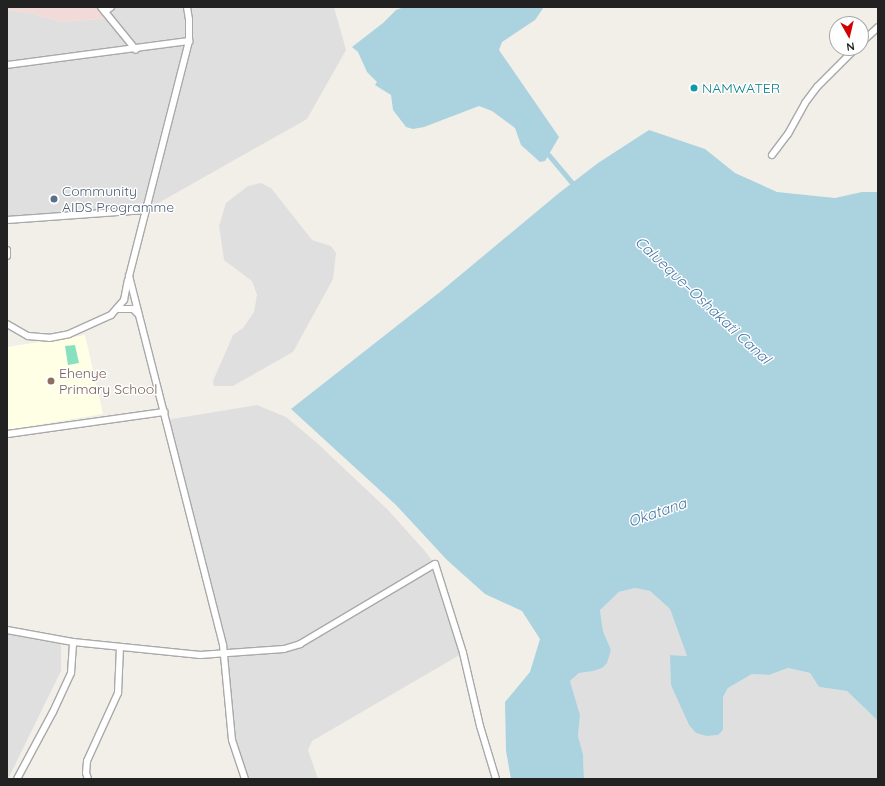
<!DOCTYPE html>
<meta charset="utf-8">
<style>
body{margin:0}
#map{position:relative;width:885px;height:786px;overflow:hidden;background:#f2efe9;font-family:Quicksand,sans-serif}
div>[style]{position:absolute}
.residential>*{inset:0;background:#e0dfdf}
.commercial>*{inset:0;background:#f2dad9}
.education>*{inset:0;background:#ffffe5}
.pitch>*{inset:0;background:#88e0be}
.water>*{inset:0;background:#aad3df}
.canal>*{height:4.5px;margin:-2.25px;padding:0 2.25px;transform-origin:2.25px;border-radius:2.25px;background:#aad3df}
.roads{filter:drop-shadow(1px 0 #a9a9a9) drop-shadow(-1px 0 #a9a9a9) drop-shadow(0 1px #a9a9a9) drop-shadow(0 -1px #a9a9a9)}
.minor>*{height:6px;margin:-3px;padding:0 3px;transform-origin:3px;border-radius:3px;background:#fff}
.dots>*{width:11px;height:11px;translate:-50% -50%;box-sizing:border-box;border:2px solid #fff;border-radius:50%}
span{translate:-50% -50%;white-space:nowrap;text-align:center;line-height:1.15;-webkit-text-stroke:3px #fff;paint-order:stroke}
.culture-label{font-size:14px;color:#0d838f}
.left{translate:0 -50%;text-align:left}
.service-label{font-size:14px;color:#4e5e75}
.education-label{font-size:14px;color:#785e54}
.water-label{font-size:15px;color:#4a7aab;font-style:italic}
.frame{position:absolute;inset:0;border:8px solid #222;pointer-events:none}
.north{position:absolute;left:829px;top:16px;width:40px;height:40px;box-sizing:border-box;background:#fff;border:1px solid #a7a7a7;border-radius:50%;rotate:172deg;font-size:11px;font-weight:700;line-height:16px;text-align:center;color:#222}
.north::after{content:'';display:block;margin:auto;width:14px;height:18px;background:#d40000;clip-path:polygon(50% 0,100% 100%,50% 72%,0 100%)}
</style>
<div id="map">
<div class="residential">
<i style="clip-path:polygon(115px 7px,334px 7px,346px 50px,307px 119px,146px 210px,7px 220px,7px 10px,30px 13px,61px 22px,110px 18px)"></i>
<i style="clip-path:polygon(261px 183px,271px 188px,312px 240px,331px 246px,336px 253px,333px 279px,293px 352px,233px 386px,214px 386px,213px 381px,233px 335px,243px 328px,254px 312px,257px 295px,252px 281px,224px 260px,219px 226px,226px 203px,248px 186px)"></i>
<i style="clip-path:polygon(257px 405px,286px 417px,316px 442px,388px 510px,424px 550px,435px 564px,463px 653px,312px 741px,308px 750px,318px 779px,245px 779px,233px 744px,225px 662px,166px 420px)"></i>
<i style="clip-path:polygon(635px 588px,650px 591px,670px 609px,687px 656px,670px 655px,684px 713px,689px 725px,707px 736px,717px 735px,723px 730px,723px 697px,728px 688px,752px 674px,769px 675px,788px 668px,810px 673px,819px 687px,847px 691px,878px 721px,878px 779px,584px 779px,583px 754px,578px 736px,580px 715px,570px 681px,579px 673px,602px 668px,611px 650px,603px 631px,600px 610px,619px 592px)"></i>
<i style="clip-path:polygon(7px 634px,61px 644px,61px 671px,8px 779px)"></i>
</div>
<div class="commercial">
<i style="clip-path:polygon(7px 7px,115px 7px,110px 18px,61px 22px,30px 13px,7px 10px)"></i>
</div>
<div class="education">
<i style="clip-path:polygon(85px 335px,103px 414px,7px 430px,7px 347px)"></i>
</div>
<div class="pitch">
<i style="clip-path:polygon(75px 345px,79px 363px,68px 365px,65px 346px)"></i>
</div>
<div class="water">
<i style="clip-path:polygon(404px 7px,544px 7px,535px 20px,502px 42px,499px 50px,559px 137px,545px 161px,540px 162px,521px 145px,515px 128px,492px 111px,479px 106px,424px 127px,413px 129px,406px 127px,393px 110px,391px 95px,375px 85px,377px 82px,367px 72px,358px 52px,352px 47px,383px 23px,396px 10px)"></i>
<i style="clip-path:polygon(649px 130px,705px 149px,735px 173px,777px 192px,835px 198px,862px 192px,878px 192px,878px 721px,847px 691px,819px 687px,810px 673px,788px 668px,769px 675px,752px 674px,728px 688px,723px 697px,723px 730px,718px 735px,707px 736px,696px 733px,689px 725px,671px 685px,670px 655px,687px 656px,670px 609px,650px 591px,635px 588px,619px 592px,600px 610px,603px 631px,611px 650px,607px 663px,602px 668px,593px 671px,579px 673px,570px 681px,580px 715px,578px 736px,583px 754px,584px 779px,511px 779px,506px 751px,505px 702px,530px 672px,540px 639px,522px 611px,485px 594px,447px 560px,396px 505px,291px 409px,440px 292px,559px 193px,598px 163px)"></i>
</div>
<div class="canal">
<i style="left:549px;top:155px;width:40px;rotate:50deg"></i>
</div>
<div class="roads">
<div class="minor">
<i style="left:101px;top:7px;width:55px;rotate:50.9deg"></i>
<i style="left:187px;top:7px;width:12px;rotate:81deg"></i>
<i style="left:189px;top:19px;width:22px;rotate:90deg"></i>
<i style="left:189px;top:41px;width:243px;rotate:104.3deg"></i>
<i style="left:129px;top:276px;width:381px;rotate:75.7deg"></i>
<i style="left:223px;top:645px;width:95px;rotate:84.6deg"></i>
<i style="left:232px;top:740px;width:41px;rotate:71.6deg"></i>
<i style="left:105px;top:12px;width:8px;rotate:-40deg"></i>
<i style="left:861px;top:43px;width:23px;rotate:-43deg"></i>
<i style="left:7px;top:65px;width:184px;rotate:-7.5deg"></i>
<i style="left:772px;top:155px;width:26px;rotate:-53deg"></i>
<i style="left:788px;top:134px;width:35px;rotate:-61deg"></i>
<i style="left:805px;top:103px;width:20px;rotate:-53deg"></i>
<i style="left:817px;top:87px;width:55px;rotate:-45deg"></i>
<i style="left:7px;top:220px;width:139px;rotate:-4.1deg"></i>
<i style="left:7px;top:250px;width:6px;rotate:90deg"></i>
<i style="left:117px;top:309px;width:16px"></i>
<i style="left:133px;top:309px;width:7px;rotate:45deg"></i>
<i style="left:7px;top:324px;width:24px;rotate:30deg"></i>
<i style="left:28px;top:336px;width:21px;rotate:5deg"></i>
<i style="left:49px;top:338px;width:20px;rotate:-11deg"></i>
<i style="left:69px;top:334px;width:46px;rotate:-24.3deg"></i>
<i style="left:111px;top:315px;width:20px;rotate:-49deg"></i>
<i style="left:124px;top:300px;width:20px;rotate:-79deg"></i>
<i style="left:7px;top:434px;width:159px;rotate:-8deg"></i>
<i style="left:7px;top:630px;width:67px;rotate:10.3deg"></i>
<i style="left:17px;top:779px;width:76px;rotate:-61.8deg"></i>
<i style="left:53px;top:712px;width:43px;rotate:-65.2deg"></i>
<i style="left:71px;top:673px;width:31px;rotate:-86deg"></i>
<i style="left:73px;top:642px;width:128px;rotate:5.8deg"></i>
<i style="left:200px;top:655px;width:84px;rotate:-4.1deg"></i>
<i style="left:284px;top:649px;width:17px;rotate:-17deg"></i>
<i style="left:300px;top:644px;width:157px;rotate:-30.7deg"></i>
<i style="left:435px;top:564px;width:93px;rotate:72.5deg"></i>
<i style="left:463px;top:653px;width:75px;rotate:76.9deg"></i>
<i style="left:480px;top:726px;width:55px;rotate:73.2deg"></i>
<i style="left:88px;top:779px;width:6px;rotate:-108deg"></i>
<i style="left:86px;top:773px;width:12px;rotate:-85deg"></i>
<i style="left:87px;top:761px;width:75px;rotate:-65.5deg"></i>
<i style="left:118px;top:693px;width:46px;rotate:-87.5deg"></i>
</div>
</div>
<div class="dots">
<i style="left:694px;top:88px;background:#0f9aa8"></i>
<i style="left:54px;top:199px;background:#5c6f8a"></i>
<i style="left:51px;top:381px;background:#8d6e63"></i>
</div>
<div class="culture-label">
<span class="left" style="left:702px;top:88px">NAMWATER</span>
</div>
<div class="service-label">
<span class="left" style="left:62px;top:199px">Community<br>AIDS Programme</span>
</div>
<div class="education-label">
<span class="left" style="left:59px;top:381px">Ehenye<br>Primary School</span>
</div>
<div class="water-label">
<span style="left:703px;top:300px;rotate:43deg">Calueque–Oshakati Canal</span>
<span style="left:657px;top:512px;rotate:-19deg">Okatana</span>
</div>
<div class="frame"></div>
<div class="north">N</div>
</div>
